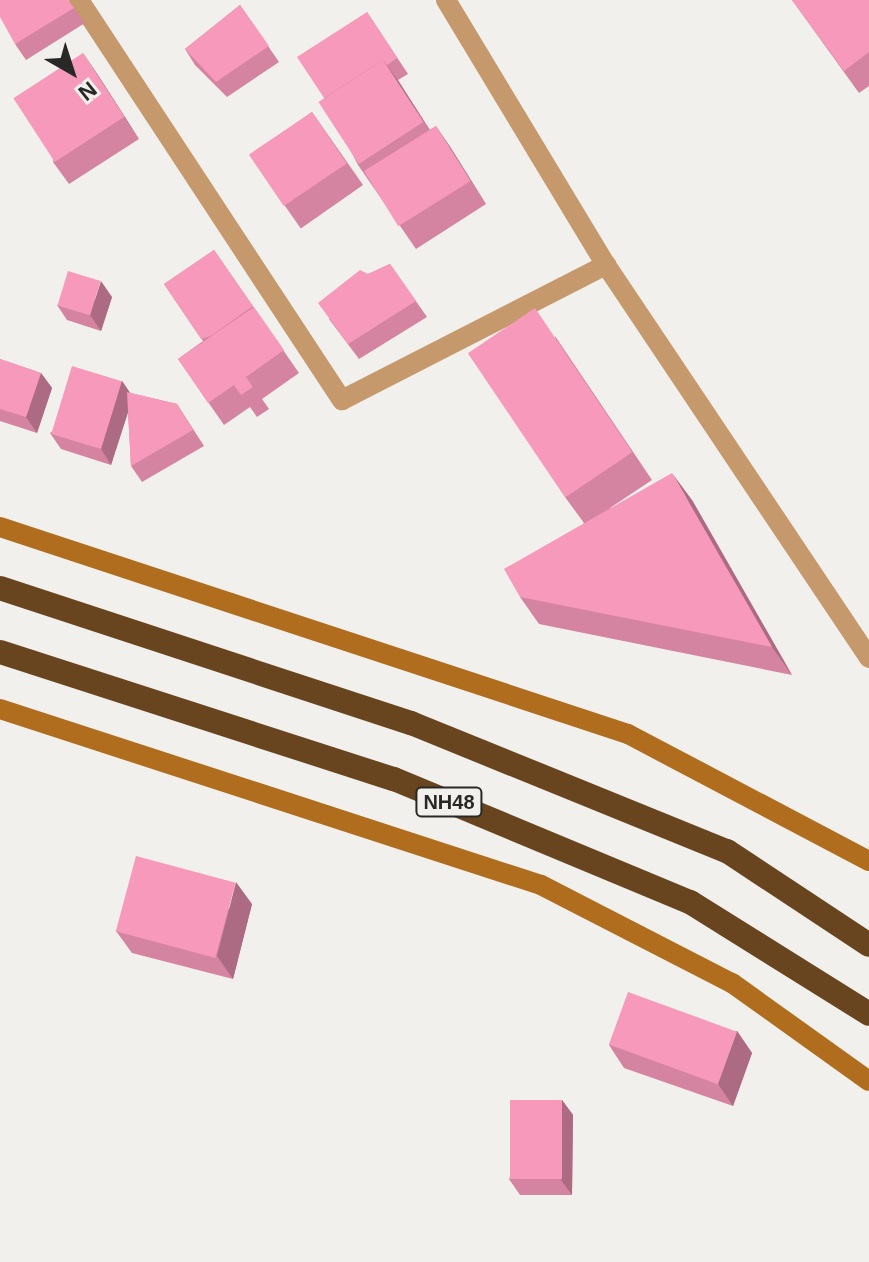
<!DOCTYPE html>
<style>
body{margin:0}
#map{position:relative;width:869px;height:1262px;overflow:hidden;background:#f1f0ec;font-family:Arial,sans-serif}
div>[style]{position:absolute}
.street>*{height:20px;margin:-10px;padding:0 10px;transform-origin:10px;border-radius:10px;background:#c6996d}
.secondary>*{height:20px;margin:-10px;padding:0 10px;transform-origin:10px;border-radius:10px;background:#af6d1d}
.highway>*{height:24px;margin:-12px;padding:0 12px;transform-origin:12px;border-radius:12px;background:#69451f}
.wall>*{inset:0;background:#d484a1;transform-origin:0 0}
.shaded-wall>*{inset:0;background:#ac6b83}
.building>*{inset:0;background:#f699bb;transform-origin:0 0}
span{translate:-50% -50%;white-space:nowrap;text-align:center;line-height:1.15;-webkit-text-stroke:6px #f1f0ec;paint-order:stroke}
.shield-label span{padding:2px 6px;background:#f1f0ec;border:2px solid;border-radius:6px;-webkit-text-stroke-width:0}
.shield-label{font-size:20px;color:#282826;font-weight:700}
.north{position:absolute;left:32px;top:32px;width:80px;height:80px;-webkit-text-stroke:6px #f1f0ec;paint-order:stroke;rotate:141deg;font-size:22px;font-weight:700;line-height:32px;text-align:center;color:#282826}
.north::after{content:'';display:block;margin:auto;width:28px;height:36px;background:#282826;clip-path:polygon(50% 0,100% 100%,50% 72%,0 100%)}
</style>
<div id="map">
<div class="street">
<i style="left:79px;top:0;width:479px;rotate:56.7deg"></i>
<i style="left:342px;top:400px;width:297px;rotate:-27.1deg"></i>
<i style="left:446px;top:0;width:310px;rotate:58.9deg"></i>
<i style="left:606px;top:265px;width:473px;rotate:56.2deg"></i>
</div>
<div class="secondary">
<i style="left:0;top:527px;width:661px;rotate:18.24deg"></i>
<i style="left:628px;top:734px;width:272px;rotate:27.8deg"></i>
<i style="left:0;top:709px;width:569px;rotate:18.02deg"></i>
<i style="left:541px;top:885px;width:215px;rotate:27.2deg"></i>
<i style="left:732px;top:983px;width:168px;rotate:35.6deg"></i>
</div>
<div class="highway">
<i style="left:0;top:588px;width:433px;rotate:18.2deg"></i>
<i style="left:411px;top:723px;width:341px;rotate:22.1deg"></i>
<i style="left:727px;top:851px;width:170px;rotate:33.5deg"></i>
<i style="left:0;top:652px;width:414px;rotate:17.9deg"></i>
<i style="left:394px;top:779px;width:321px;rotate:22.6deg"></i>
<i style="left:690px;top:902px;width:211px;rotate:32deg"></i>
</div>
<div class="wall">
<i style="clip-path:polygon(68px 0,85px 23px,26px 60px,15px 44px)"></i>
<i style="clip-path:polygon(792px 0,869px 0,869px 86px,859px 93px)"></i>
<i style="clip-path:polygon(240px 5px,279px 62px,227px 97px,195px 65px,185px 49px)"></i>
<i style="clip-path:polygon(367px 12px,408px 74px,398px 80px,430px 130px,436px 126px,486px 204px,416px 249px,358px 165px,324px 98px)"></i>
<i style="clip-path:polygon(83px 53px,139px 139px,69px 184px,53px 162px)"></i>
<i style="left:312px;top:112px;width:89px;height:76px;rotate:55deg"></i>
<i style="clip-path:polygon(214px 250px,299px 373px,262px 399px,269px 409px,257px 417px,250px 407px,224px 425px,178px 359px,203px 341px,164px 284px)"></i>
<i style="clip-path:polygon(390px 264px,427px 317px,359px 359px,329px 319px,368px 274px)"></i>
<i style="clip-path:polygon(112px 297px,101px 331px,67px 320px,57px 305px)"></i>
<i style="clip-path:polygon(555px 336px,652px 480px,610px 508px,692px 500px,792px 675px,539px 624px,520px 597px,584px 523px,565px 497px)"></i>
<i style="clip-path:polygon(0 359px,41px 373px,52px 388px,37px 433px,0 421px)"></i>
<i style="clip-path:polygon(122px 381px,130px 393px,177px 404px,204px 446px,142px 482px,131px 466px,128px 412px,111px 465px,61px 449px,50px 433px)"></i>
<i style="clip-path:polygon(252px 904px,233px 979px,132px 953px,116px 931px)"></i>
<i style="clip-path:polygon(737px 1031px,752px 1053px,733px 1106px,624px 1068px,609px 1045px)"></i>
<i style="clip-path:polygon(562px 1100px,573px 1115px,572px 1195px,520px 1195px,509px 1179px)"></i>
</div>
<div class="shaded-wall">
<i style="clip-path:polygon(83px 53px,98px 75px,139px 139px,124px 117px)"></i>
<i style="clip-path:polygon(383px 60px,399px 82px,439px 145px,424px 122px)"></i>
<i style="clip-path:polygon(436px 126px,451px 148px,486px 204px,471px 181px)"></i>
<i style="clip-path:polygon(101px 281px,112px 297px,101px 331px,90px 315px)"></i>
<i style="clip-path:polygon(41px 373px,52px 388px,37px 433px,26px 417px)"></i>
<i style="clip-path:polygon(122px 381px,133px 397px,111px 465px,101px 449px)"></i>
<i style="clip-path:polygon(672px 473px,692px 500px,792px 675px,772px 647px)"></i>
<i style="clip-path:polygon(236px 882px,252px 904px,233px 979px,217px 956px)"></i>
<i style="clip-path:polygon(737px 1031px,752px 1053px,733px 1106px,718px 1084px)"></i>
<i style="clip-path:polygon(562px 1100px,573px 1115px,572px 1195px,561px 1180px)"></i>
</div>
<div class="building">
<i style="clip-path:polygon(0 0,68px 0,74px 8px,15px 44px,0 17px)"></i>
<i style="clip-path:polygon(792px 0,869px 0,869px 52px,844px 71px)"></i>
<i style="clip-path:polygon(240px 5px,269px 46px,216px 82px,185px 49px)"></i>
<i style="clip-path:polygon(367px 12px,397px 58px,387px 65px,383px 60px,324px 98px,297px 57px)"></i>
<i style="left:83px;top:53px;width:76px;height:83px;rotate:57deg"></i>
<i style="left:383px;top:60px;width:74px;height:77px;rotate:57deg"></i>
<i style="left:312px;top:112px;width:62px;height:76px;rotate:56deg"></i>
<i style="left:436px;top:126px;width:65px;height:85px;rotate:58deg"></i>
<i style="clip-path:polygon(214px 250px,253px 306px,211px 336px,201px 339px,164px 284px)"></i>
<i style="clip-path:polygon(390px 264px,416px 301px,348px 344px,318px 303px,360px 270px,368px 274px)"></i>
<i style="left:68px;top:271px;width:34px;height:36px;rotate:17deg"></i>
<i style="clip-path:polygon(254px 307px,284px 350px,246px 377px,253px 387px,241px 395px,234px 385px,208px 403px,178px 359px)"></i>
<i style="left:535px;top:308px;width:174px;height:81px;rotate:56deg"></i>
<i style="clip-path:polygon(0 359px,41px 373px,26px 417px,0 409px)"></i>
<i style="left:72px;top:366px;width:52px;height:71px;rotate:17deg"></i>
<i style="clip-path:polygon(127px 392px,177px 404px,193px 430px,131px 466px)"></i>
<i style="clip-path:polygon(672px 473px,772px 647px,520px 597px,504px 569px)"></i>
<i style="left:136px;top:856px;width:103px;height:78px;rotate:15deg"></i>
<i style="left:628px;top:992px;width:116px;height:56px;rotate:20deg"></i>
<i style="left:510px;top:1100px;width:52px;height:79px"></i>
</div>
<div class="shield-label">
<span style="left:449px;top:802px">NH48</span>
</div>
<div class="north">N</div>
</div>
